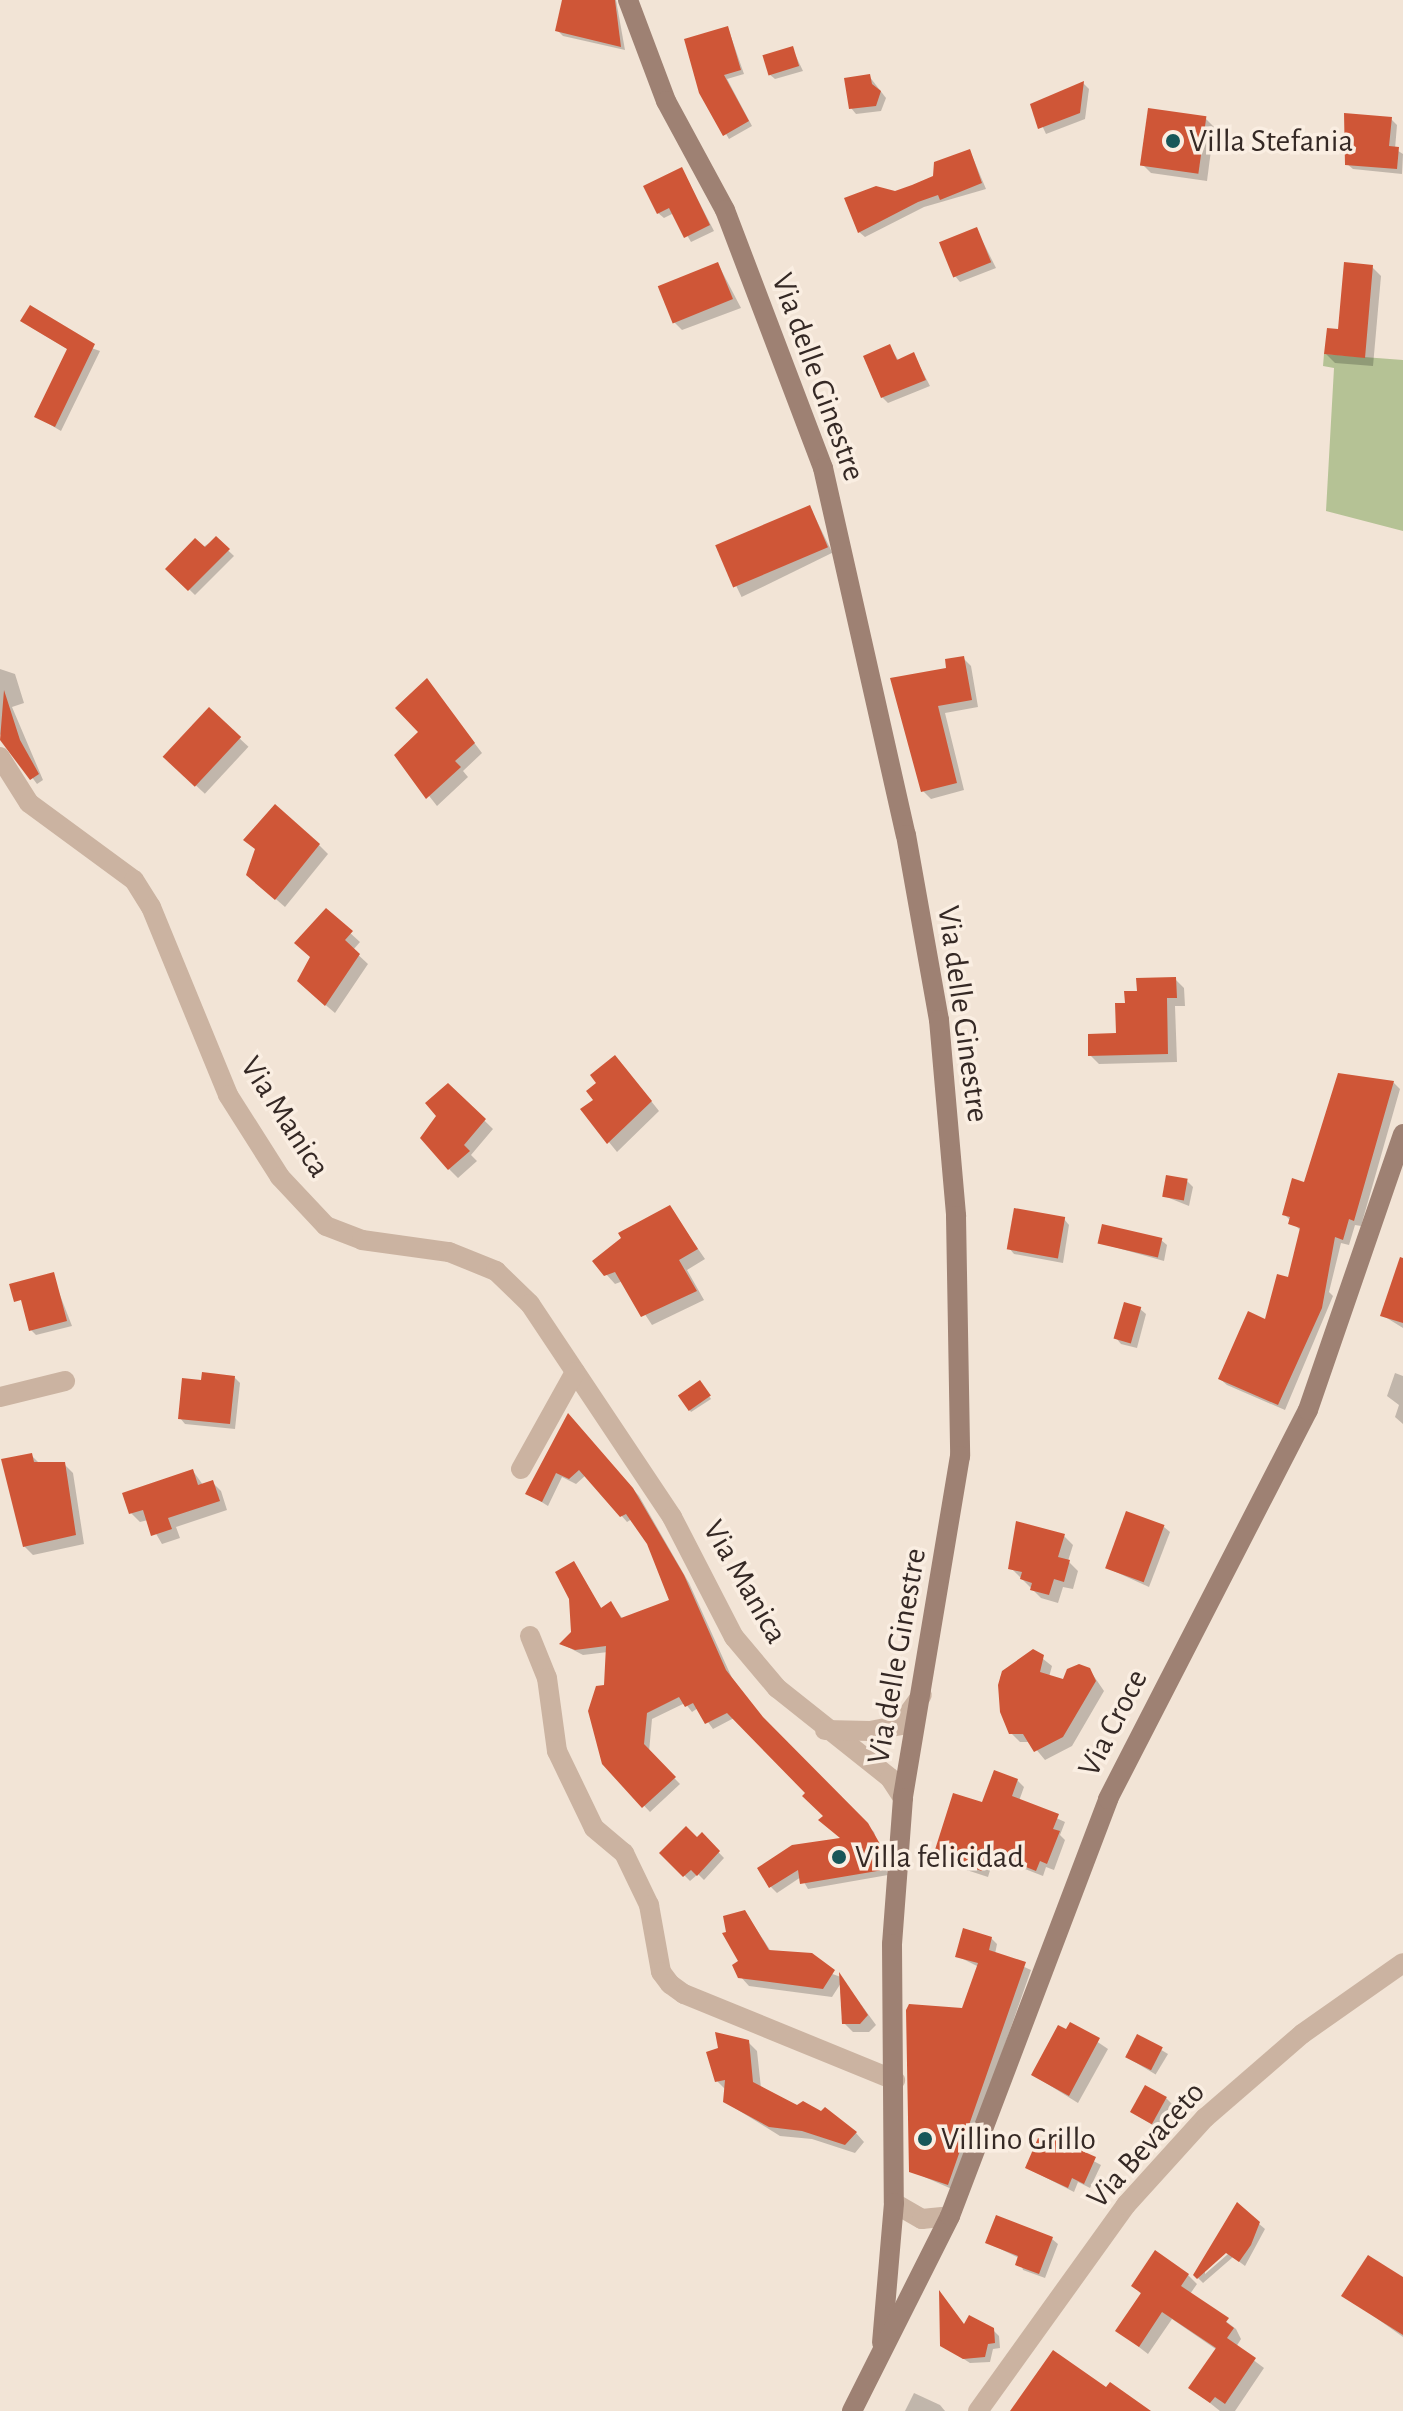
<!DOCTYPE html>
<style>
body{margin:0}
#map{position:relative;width:1403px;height:2411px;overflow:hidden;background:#f2e4d6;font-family:"Alegreya Sans",sans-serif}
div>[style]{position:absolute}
.green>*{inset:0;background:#b5c295}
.shadow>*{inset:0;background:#0003;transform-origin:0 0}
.building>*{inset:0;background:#cf5637;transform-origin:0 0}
.street>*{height:20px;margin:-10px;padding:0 10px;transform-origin:10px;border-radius:10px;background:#cbb3a1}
.secondary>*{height:20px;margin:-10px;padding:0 10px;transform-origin:10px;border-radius:10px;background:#9e8173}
.dots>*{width:22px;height:22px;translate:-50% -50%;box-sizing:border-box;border:4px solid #faeee2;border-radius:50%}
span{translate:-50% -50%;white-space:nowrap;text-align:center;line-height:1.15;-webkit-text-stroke:7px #faeee2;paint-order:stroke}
.poi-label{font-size:32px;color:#352925}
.left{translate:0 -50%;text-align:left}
.street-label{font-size:32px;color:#352925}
</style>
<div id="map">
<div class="green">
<i style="clip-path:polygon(1324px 354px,1403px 360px,1403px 531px,1326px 511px,1334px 368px,1323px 366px)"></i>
</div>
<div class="shadow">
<i style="clip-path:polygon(564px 0,616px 0,625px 50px,563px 36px,558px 31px)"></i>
<i style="clip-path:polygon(728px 28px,744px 74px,727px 79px,752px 126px,729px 139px,701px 92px)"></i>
<i style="clip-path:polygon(792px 48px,803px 71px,775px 79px,769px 74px)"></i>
<i style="clip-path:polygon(869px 76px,886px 98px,881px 111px,856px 114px,851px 108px)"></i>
<i style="clip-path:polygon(1083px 83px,1089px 89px,1085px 119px,1046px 134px,1033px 106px)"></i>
<i style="clip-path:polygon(1205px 118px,1214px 127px,1207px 181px,1151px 173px,1142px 164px)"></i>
<i style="clip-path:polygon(1391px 119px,1397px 125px,1395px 149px,1403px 154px,1402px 174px,1353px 169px,1347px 164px)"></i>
<i style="clip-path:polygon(970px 151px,986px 189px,924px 207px,865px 237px,859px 232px,895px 193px,935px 177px)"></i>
<i style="clip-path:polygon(682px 169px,714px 231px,691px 242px,674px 213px,664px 218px,658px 213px)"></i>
<i style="clip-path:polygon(977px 230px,996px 268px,960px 282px,955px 276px)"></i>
<i style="clip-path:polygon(718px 264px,741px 308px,682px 330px,673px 321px)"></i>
<i style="clip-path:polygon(1372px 267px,1381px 276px,1373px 366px,1335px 363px,1326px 354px)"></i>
<i style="clip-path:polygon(29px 326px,100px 351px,61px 431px,37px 417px,69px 350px)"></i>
<i style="clip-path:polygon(890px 347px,899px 361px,914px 355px,930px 386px,888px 403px,882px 397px)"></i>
<i style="left:810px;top:507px;width:51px;height:101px;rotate:64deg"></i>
<i style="clip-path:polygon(216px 539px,234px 556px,195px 595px,168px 569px)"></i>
<i style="clip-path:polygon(963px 658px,971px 666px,978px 707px,945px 713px,964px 790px,931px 799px,923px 791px,893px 680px,948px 670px)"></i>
<i style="clip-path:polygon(0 669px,15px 674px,24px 703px,12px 707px,43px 780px,37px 784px,0 734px)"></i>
<i style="clip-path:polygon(427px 681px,482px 753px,463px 771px,468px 777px,437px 806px,397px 755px,421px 732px)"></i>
<i style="left:209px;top:710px;width:54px;height:64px;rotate:43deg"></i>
<i style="clip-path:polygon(319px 845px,328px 854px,285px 907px,254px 880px)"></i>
<i style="clip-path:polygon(326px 911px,360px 942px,353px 950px,368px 964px,335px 1013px,308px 990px)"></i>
<i style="clip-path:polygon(1175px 979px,1184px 988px,1185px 1006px,1175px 1006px,1177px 1062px,1099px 1064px,1090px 1055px,1118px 1035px,1127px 1005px,1139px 993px)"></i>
<i style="clip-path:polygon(624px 1067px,659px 1111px,617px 1152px,583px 1110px,595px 1100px,599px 1083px)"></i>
<i style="clip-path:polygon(1393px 1082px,1400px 1089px,1361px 1226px,1355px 1225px,1349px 1245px,1341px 1243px,1329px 1292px,1333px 1296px,1285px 1410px,1227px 1385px,1220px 1379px,1267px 1321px,1289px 1279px,1301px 1231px,1284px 1214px)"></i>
<i style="clip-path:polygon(448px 1085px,493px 1129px,471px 1155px,477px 1161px,458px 1178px,449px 1169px,439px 1116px)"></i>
<i style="clip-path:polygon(1187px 1181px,1193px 1187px,1189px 1206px,1164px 1196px)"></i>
<i style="clip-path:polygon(670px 1208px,705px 1259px,687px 1270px,704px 1300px,652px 1325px,623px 1281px,615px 1284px,606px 1274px)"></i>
<i style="clip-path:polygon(1064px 1219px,1069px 1225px,1063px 1263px,1014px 1254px,1009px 1248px)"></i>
<i style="clip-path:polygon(1161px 1240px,1167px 1245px,1164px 1261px,1100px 1243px)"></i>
<i style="clip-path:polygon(1403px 1264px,1403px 1328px,1382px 1315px)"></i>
<i style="clip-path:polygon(58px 1290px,72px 1326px,36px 1335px,31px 1330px)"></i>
<i style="clip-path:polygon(1140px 1309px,1146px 1314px,1137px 1348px,1121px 1344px,1116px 1338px)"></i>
<i style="clip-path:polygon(1395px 1373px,1403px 1376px,1403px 1424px,1395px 1417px,1399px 1405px,1387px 1396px)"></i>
<i style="clip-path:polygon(234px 1377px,240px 1383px,235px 1429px,185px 1424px,180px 1418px,203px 1382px)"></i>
<i style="clip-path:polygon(702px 1385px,711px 1399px,691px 1412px,689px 1409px)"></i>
<i style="clip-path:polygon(574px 1421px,639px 1496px,689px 1583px,732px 1678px,768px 1726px,874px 1832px,888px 1875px,808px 1889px,801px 1877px,777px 1893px,771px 1887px,759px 1869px,843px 1840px,808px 1793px,734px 1718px,713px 1729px,698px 1708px,692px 1712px,685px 1703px,652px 1719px,649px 1752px,680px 1784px,650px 1812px,604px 1763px,608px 1652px,583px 1655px,562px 1644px,573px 1633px,573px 1564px,602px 1609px,611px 1604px,623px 1619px,672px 1601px,649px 1544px,632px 1519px,627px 1522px,586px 1475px,576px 1484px,562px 1477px,548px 1506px,527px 1493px)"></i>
<i style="clip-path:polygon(31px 1455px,39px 1463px,64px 1464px,73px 1473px,84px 1544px,33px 1555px,24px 1546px)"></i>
<i style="clip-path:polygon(193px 1471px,203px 1485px,212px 1482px,221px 1491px,227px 1510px,176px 1527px,180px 1538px,162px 1544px,148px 1520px,140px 1522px,131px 1513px)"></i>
<i style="clip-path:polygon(1164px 1527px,1170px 1532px,1149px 1587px,1107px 1568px)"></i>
<i style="clip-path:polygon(1064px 1536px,1073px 1545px,1068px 1561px,1078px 1571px,1073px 1589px,1063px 1587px,1058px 1603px,1041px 1598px,1011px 1568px)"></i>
<i style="clip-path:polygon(1033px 1651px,1052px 1666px,1049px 1677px,1065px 1682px,1089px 1669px,1104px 1691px,1072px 1746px,1045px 1760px,1030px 1742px,1020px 1742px,1011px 1733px,1002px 1712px,1000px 1677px)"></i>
<i style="clip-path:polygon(1017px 1780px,1024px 1787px,1019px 1801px,1065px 1822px,1060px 1835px,1065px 1840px,1054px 1870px,1046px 1867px,1043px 1876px,994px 1857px,988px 1877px,942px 1862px,935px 1855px,984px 1804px)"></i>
<i style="clip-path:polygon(702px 1835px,724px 1858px,704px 1880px,698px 1874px,690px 1881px,662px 1853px)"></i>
<i style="clip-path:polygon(745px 1912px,772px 1953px,841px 1977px,876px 2025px,869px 2032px,853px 2032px,844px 2023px,841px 1983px,832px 1997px,749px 1986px,740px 1976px,741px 1962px,729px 1933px)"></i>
<i style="clip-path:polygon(991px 1938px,997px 1944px,995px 1954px,1031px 1970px,954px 2190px,911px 2171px,979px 1967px,957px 1956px)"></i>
<i style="clip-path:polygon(1071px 2024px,1108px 2049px,1078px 2103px,1033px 2075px)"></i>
<i style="left:1138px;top:2036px;width:35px;height:24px;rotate:31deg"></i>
<i style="clip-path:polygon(748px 2042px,757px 2051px,761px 2088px,856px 2133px,864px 2142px,855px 2153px,812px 2139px,780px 2136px,725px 2102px,726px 2090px,717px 2081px)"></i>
<i style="clip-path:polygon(1166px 2098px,1172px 2104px,1159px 2129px,1133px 2113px)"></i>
<i style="clip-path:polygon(1054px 2140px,1101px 2165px,1090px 2188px,1078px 2182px,1074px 2192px,1027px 2168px)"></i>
<i style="clip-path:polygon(evenodd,1237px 2205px,1265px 2229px,1245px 2266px,1233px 2257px,1203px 2283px,1195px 2275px,1237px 2205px,1233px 2244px,1235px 2248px,1205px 2274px,1205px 2269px,1233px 2244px)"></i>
<i style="clip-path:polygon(1052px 2239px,1058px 2244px,1045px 2278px,1023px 2270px,1019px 2258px,988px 2243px)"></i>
<i style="clip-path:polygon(1188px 2275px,1197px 2284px,1190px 2294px,1236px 2329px,1241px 2339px,1236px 2347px,1264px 2368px,1235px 2411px,1220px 2411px,1191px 2388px,1217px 2350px,1172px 2319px,1148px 2354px,1118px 2331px,1142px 2295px,1134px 2286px)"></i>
<i style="clip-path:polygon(1403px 2280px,1403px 2337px,1344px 2295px)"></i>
<i style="clip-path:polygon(965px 2327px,993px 2330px,999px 2336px,1000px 2348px,993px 2349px,990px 2362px,970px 2363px,942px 2345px)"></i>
<i style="clip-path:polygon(914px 2393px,940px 2405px,945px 2411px,905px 2411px)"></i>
</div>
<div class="building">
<i style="clip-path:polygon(562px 0,615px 0,621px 47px,555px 31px)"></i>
<i style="clip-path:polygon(728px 26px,741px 70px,724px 75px,749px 121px,723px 136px,699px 93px,684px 39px)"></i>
<i style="left:793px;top:46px;width:21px;height:32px;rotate:73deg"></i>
<i style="clip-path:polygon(870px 74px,872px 84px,881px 91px,876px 106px,849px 109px,844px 78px)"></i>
<i style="clip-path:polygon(1084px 81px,1080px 113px,1038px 129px,1030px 104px)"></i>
<i style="left:1148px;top:108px;width:59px;height:58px;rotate:8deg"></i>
<i style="clip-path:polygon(1344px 113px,1392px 117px,1389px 146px,1399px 147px,1397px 169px,1345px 165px)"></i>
<i style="clip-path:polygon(970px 149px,982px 183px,940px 200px,938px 195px,918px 202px,858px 233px,844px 198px,876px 186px,895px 191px,912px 185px,933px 176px,934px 162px)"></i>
<i style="clip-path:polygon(682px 167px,710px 225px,684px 238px,669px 208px,657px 214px,643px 186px)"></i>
<i style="left:977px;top:227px;width:38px;height:41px;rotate:68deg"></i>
<i style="left:718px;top:262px;width:40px;height:65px;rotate:68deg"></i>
<i style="clip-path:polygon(1344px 262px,1373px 265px,1365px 358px,1324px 354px,1327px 328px,1338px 329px)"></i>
<i style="clip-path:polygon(30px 305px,95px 344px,55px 427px,34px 417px,67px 349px,20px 321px)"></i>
<i style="clip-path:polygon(890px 344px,897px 360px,914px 352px,926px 380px,881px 398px,863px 356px)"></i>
<i style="left:810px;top:505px;width:46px;height:103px;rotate:67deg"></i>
<i style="clip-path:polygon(216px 536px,230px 549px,188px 591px,165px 569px,195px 538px,205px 547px)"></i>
<i style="clip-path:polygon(964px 656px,972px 700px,938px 706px,957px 783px,921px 792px,890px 678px,946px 668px,945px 659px)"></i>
<i style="clip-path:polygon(427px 678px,475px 743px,455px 761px,461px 767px,426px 799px,394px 755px,418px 732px,395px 708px)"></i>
<i style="clip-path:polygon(4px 690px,20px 740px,39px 774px,30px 780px,0 740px)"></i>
<i style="left:209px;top:707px;width:44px;height:68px;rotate:43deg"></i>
<i style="clip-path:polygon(275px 804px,320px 844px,275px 900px,246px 875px,255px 849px,243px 840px)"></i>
<i style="clip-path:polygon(326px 908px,353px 931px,345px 940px,360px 954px,325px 1006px,297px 981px,310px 957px,294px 943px)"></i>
<i style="clip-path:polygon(1176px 977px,1177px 998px,1167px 998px,1168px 1054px,1088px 1056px,1088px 1034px,1116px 1033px,1115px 1003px,1125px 1003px,1124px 991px,1137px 991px,1136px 978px)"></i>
<i style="clip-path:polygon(615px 1055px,652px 1101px,607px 1144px,580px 1109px,593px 1100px,586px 1091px,596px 1083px,590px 1075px)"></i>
<i style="clip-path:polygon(1338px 1073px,1394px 1081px,1354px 1221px,1349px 1219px,1343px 1240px,1335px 1237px,1322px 1308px,1278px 1405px,1218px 1379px,1248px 1311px,1265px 1319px,1277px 1274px,1288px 1277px,1300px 1228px,1288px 1224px,1290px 1217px,1282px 1215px,1292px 1178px,1304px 1182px)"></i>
<i style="clip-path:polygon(448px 1083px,486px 1119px,464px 1145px,470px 1151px,448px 1170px,420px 1138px,436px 1116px,425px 1103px)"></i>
<i style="left:1166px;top:1175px;width:22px;height:22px;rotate:10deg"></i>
<i style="clip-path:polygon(670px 1205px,698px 1249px,679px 1260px,697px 1291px,641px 1317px,615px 1272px,604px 1276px,592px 1261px,621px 1238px,618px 1233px)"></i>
<i style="left:1014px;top:1208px;width:52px;height:42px;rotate:10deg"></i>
<i style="left:1102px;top:1224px;width:62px;height:20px;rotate:13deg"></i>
<i style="clip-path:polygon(1400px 1257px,1403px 1258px,1403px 1323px,1380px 1316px)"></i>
<i style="clip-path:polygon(54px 1272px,67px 1321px,29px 1331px,21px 1300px,14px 1302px,9px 1284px)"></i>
<i style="left:1124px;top:1302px;width:18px;height:38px;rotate:16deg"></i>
<i style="clip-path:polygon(202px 1372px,235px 1376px,230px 1424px,178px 1419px,182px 1378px,201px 1380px)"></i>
<i style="left:700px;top:1380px;width:19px;height:27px;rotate:55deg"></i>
<i style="clip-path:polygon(568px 1413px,633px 1488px,684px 1575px,726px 1670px,763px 1717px,868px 1823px,880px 1844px,883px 1870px,800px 1884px,798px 1870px,769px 1888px,757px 1868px,792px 1845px,840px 1838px,818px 1820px,823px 1816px,802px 1796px,805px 1793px,727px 1713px,705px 1724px,693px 1703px,685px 1707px,679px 1697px,647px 1713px,644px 1744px,676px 1777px,642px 1808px,602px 1764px,588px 1711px,596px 1686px,604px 1685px,606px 1646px,575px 1650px,559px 1644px,571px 1632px,569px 1599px,555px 1572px,574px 1561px,601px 1608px,611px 1601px,621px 1618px,669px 1600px,647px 1544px,626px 1514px,620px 1517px,579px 1470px,569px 1479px,556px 1473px,542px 1502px,525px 1494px)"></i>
<i style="clip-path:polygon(32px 1453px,34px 1462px,65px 1462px,76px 1535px,23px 1547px,1px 1459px)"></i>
<i style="clip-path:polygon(193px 1469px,198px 1485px,213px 1480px,220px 1501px,168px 1518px,172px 1529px,151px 1536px,143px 1510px,129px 1514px,122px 1493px)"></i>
<i style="left:1126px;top:1511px;width:41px;height:61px;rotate:20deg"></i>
<i style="clip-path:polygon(1016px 1521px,1065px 1534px,1058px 1557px,1070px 1560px,1064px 1582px,1054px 1579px,1049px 1595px,1030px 1590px,1032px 1583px,1020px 1579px,1022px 1572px,1008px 1569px)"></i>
<i style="clip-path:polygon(1033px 1649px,1044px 1655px,1040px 1672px,1063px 1679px,1067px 1669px,1079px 1664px,1090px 1668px,1096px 1681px,1063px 1737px,1034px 1752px,1023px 1734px,1009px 1734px,1000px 1712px,998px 1685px,1002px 1671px)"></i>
<i style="clip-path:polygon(994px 1770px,1018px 1779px,1012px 1796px,1059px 1814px,1053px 1829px,1060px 1831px,1047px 1864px,1040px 1861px,1036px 1871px,988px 1852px,982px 1871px,933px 1856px,953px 1793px,982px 1802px)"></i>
<i style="clip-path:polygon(686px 1826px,697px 1837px,702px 1832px,720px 1851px,697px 1876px,691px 1870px,683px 1877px,659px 1853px)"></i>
<i style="clip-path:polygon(745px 1910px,769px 1950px,812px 1953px,835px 1970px,823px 1989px,738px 1978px,732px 1965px,738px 1961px,722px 1933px,726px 1932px,723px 1916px)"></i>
<i style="clip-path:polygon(963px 1928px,992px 1937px,989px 1950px,1026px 1962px,948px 2185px,909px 2172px,906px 2010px,909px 2004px,962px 2008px,978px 1963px,955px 1957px)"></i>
<i style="clip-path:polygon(839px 1972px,868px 2015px,860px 2024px,842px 2024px)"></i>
<i style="clip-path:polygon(1070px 2022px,1100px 2038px,1069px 2096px,1031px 2075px,1058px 2025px,1066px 2029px)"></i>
<i style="clip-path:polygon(715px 2032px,749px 2040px,753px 2082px,797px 2105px,803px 2101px,821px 2111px,825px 2107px,857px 2132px,845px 2145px,802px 2131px,769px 2127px,723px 2102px,725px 2080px,715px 2082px,706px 2052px,718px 2048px)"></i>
<i style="left:1137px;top:2034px;width:29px;height:26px;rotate:27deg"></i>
<i style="left:1145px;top:2085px;width:25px;height:31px;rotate:29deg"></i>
<i style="clip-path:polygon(1038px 2138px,1051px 2143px,1053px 2138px,1096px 2157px,1084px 2184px,1072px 2178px,1068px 2188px,1025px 2168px)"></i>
<i style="clip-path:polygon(1237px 2202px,1260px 2222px,1251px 2245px,1239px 2262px,1226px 2253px,1197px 2279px,1193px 2275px)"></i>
<i style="clip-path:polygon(996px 2215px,1053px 2237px,1039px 2274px,1015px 2265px,1018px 2256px,985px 2243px)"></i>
<i style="clip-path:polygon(1155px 2250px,1189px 2274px,1181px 2286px,1229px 2318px,1226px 2322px,1234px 2328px,1227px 2338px,1256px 2358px,1225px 2404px,1215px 2397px,1210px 2403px,1188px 2388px,1216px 2348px,1162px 2312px,1139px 2347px,1115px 2331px,1141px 2293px,1131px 2286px)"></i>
<i style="clip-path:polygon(1368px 2255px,1403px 2277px,1403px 2335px,1341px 2296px)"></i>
<i style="clip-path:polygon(939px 2290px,964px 2324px,969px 2315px,994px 2328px,995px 2343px,988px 2344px,985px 2357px,963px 2359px,940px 2346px)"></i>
<i style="clip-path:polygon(1053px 2350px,1106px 2387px,1110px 2382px,1151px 2411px,1010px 2411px)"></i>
</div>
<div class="street">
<i style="left:0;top:757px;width:54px;rotate:57.8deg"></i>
<i style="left:29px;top:803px;width:130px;rotate:36.3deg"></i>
<i style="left:134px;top:880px;width:32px;rotate:58deg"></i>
<i style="left:151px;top:907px;width:203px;rotate:67.7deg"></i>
<i style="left:228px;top:1095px;width:97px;rotate:57.6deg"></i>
<i style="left:280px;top:1177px;width:67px;rotate:46.8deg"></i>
<i style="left:326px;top:1226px;width:39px;rotate:21deg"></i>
<i style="left:362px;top:1240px;width:88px;rotate:7.9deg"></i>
<i style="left:449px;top:1252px;width:51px;rotate:22deg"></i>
<i style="left:496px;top:1271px;width:47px;rotate:44.1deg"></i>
<i style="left:530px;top:1304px;width:256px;rotate:56.3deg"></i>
<i style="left:672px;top:1517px;width:135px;rotate:62.7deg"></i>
<i style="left:734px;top:1637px;width:67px;rotate:49.9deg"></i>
<i style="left:777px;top:1688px;width:144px;rotate:38.5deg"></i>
<i style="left:890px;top:1778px;width:24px;rotate:57deg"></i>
<i style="left:0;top:1397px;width:67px;rotate:-13.8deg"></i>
<i style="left:521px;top:1469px;width:111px;rotate:-60.9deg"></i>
<i style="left:530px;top:1636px;width:45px;rotate:68deg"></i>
<i style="left:547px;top:1678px;width:74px;rotate:82.2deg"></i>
<i style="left:557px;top:1751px;width:85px;rotate:64.3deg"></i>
<i style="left:594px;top:1828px;width:39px;rotate:40deg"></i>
<i style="left:624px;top:1853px;width:58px;rotate:64.3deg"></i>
<i style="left:649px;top:1905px;width:68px;rotate:79.8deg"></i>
<i style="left:661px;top:1972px;width:15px;rotate:53deg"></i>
<i style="left:670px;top:1984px;width:17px;rotate:36deg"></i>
<i style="left:684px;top:1994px;width:228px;rotate:22.2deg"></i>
<i style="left:825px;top:1730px;width:45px;rotate:1.3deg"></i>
<i style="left:870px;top:1731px;width:31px;rotate:-11deg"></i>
<i style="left:900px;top:1725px;width:37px;rotate:-54deg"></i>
<i style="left:894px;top:2203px;width:32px;rotate:30deg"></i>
<i style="left:922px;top:2219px;width:28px;rotate:-6deg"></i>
<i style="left:978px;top:2411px;width:254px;rotate:-54.3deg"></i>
<i style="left:1126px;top:2205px;width:118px;rotate:-47.8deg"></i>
<i style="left:1205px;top:2118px;width:128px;rotate:-40.9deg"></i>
<i style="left:1302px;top:2034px;width:123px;rotate:-35.1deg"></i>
</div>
<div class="secondary">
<i style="left:628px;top:0;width:108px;rotate:69.4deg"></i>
<i style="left:666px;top:101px;width:124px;rotate:61.6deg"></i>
<i style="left:725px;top:210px;width:276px;rotate:69.2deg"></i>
<i style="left:823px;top:468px;width:376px;rotate:77.3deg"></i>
<i style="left:906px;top:835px;width:188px;rotate:79.9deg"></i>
<i style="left:939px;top:1020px;width:197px;rotate:85deg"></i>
<i style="left:956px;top:1216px;width:240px;rotate:89deg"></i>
<i style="left:960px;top:1456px;width:347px;rotate:99.5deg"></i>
<i style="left:903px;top:1798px;width:146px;rotate:94.3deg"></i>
<i style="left:892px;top:1944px;width:259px;rotate:89.6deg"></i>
<i style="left:894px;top:2203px;width:140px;rotate:94.9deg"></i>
<i style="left:852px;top:2411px;width:218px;rotate:-63.3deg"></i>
<i style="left:950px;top:2216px;width:446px;rotate:-69.2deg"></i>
<i style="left:1108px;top:1799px;width:437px;rotate:-62.8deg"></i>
<i style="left:1308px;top:1410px;width:292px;rotate:-71deg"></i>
</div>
<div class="dots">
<i style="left:1173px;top:141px;background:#185759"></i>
<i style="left:839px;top:1857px;background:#185759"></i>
<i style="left:925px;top:2139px;background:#185759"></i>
</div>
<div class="poi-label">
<span class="left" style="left:1189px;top:141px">Villa Stefania</span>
<span class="left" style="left:855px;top:1857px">Villa felicidad</span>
<span class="left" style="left:941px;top:2139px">Villino Grillo</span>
</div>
<div class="street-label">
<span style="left:818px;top:377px;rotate:70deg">Via delle Ginestre</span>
<span style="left:963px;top:1014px;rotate:82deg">Via delle Ginestre</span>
<span style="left:285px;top:1117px;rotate:57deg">Via Manica</span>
<span style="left:745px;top:1582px;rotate:60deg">Via Manica</span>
<span style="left:897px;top:1656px;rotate:-80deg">Via delle Ginestre</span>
<span style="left:1113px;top:1723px;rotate:-63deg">Via Croce</span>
<span style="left:1146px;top:2145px;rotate:-48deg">Via Bevaceto</span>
</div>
</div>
